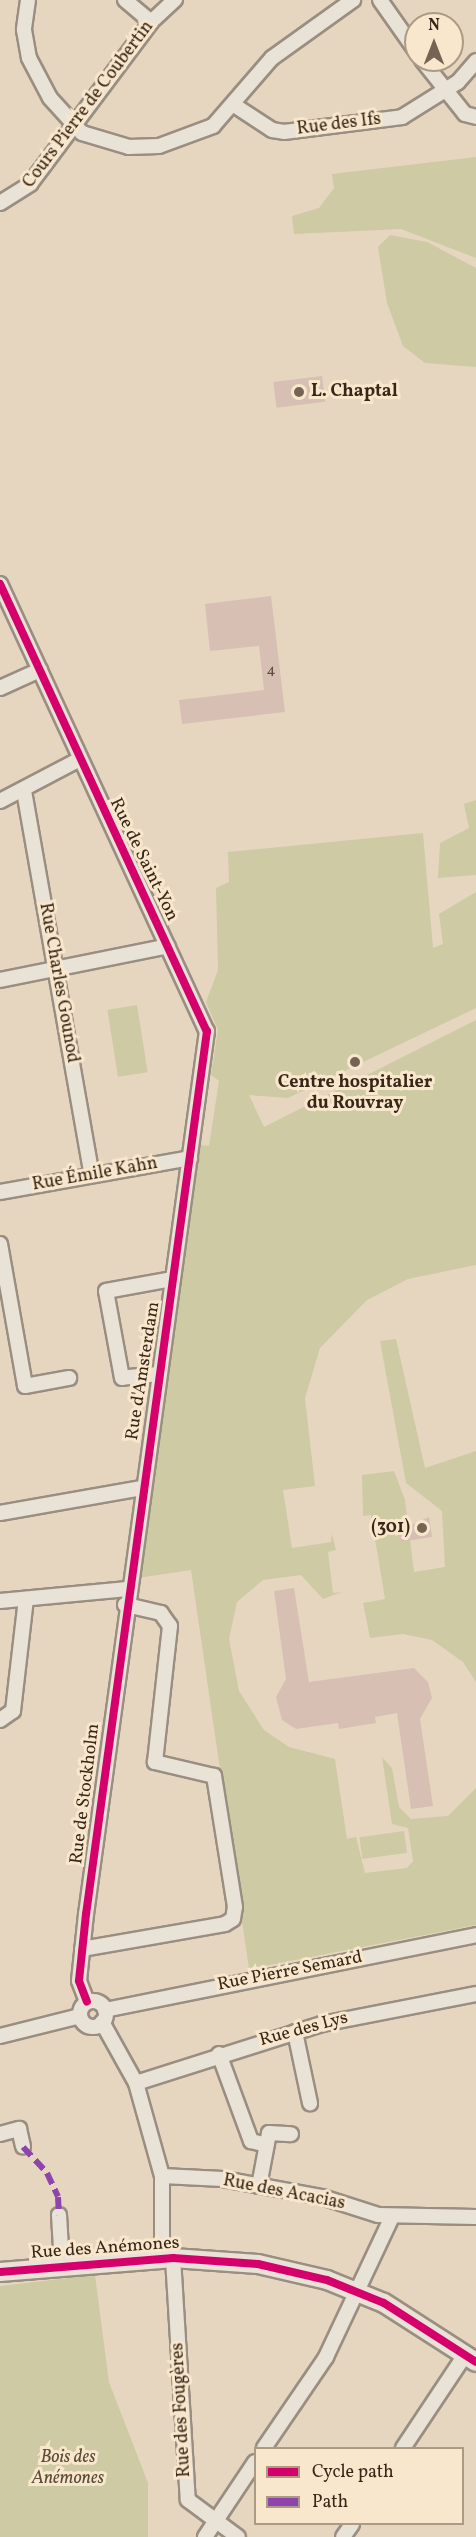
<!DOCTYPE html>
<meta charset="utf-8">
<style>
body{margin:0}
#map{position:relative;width:476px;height:2537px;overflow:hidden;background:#e6d6c0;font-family:Vollkorn,serif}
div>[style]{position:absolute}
.green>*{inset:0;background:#cdcaa4;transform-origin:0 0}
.building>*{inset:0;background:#d7bfb3;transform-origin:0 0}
.roads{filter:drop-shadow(2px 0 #998e80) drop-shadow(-2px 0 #998e80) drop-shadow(0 2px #998e80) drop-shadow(0 -2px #998e80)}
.street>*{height:14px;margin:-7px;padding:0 7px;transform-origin:7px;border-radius:7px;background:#e9e2d6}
.street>.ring{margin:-7px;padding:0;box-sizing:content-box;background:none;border:14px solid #e9e2d6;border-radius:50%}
.secondary>*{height:18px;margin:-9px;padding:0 9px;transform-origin:9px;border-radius:9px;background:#e9e2d6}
.quiet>*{height:6px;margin-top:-3px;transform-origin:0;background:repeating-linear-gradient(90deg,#8e44ad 0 12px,transparent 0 18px)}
.cycleway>*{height:8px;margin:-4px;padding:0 4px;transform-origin:4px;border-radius:4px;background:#d6006c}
.dots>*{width:16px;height:16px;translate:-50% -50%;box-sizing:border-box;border:3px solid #f8e7cc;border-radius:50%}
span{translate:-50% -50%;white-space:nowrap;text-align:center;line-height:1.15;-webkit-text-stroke:6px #f8e7cc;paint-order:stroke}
.number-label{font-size:15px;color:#604d3f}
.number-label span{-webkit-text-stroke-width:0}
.street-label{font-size:18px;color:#382718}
.poi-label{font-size:18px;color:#382718;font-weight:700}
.left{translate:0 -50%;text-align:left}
.right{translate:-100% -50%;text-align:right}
.park-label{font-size:18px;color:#584d36;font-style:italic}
.legend{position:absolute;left:254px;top:2447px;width:210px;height:78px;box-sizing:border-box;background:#f8e7cc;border:2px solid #ab9a84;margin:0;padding:8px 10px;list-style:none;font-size:18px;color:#382718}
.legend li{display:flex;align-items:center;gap:12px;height:30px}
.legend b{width:30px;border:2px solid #ab9a84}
.north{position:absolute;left:404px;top:12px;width:60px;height:60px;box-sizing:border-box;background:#f8e7cc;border:2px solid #ab9a84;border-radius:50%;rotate:0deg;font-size:16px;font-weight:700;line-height:24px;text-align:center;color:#382718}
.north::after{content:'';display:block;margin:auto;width:21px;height:27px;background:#756453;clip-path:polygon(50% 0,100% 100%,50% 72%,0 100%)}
</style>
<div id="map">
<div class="green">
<i style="clip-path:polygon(476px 157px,476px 258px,401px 229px,294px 234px,292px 216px,319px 208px,334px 188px,332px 174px)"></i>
<i style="clip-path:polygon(390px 235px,427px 242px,476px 268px,476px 367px,425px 363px,403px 346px,387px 303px,378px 247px)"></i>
<i style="clip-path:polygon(476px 800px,476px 875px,438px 878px,440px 843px,469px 828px,464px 804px)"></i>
<i style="clip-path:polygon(423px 833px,433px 948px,443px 944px,439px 914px,476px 892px,476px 1008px,288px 1098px,249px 1095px,264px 1127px,476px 1020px,476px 1265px,408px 1279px,367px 1300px,320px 1348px,305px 1398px,315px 1486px,283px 1490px,292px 1548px,331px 1542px,332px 1534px,336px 1550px,328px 1552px,333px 1593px,342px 1592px,323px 1599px,301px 1575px,263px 1580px,237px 1602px,229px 1639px,239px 1691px,264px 1730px,289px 1747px,335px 1759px,347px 1839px,356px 1837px,365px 1873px,407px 1868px,413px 1861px,408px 1828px,392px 1824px,382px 1757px,392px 1768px,399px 1807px,411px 1819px,448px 1816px,476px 1788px,476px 1925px,249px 1969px,191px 1570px,138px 1578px,200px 1145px,209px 1146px,219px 1081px,211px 1075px,218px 1030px,206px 1002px,218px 970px,216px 888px,229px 882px,228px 852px)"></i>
<i style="left:137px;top:1005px;width:68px;height:30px;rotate:81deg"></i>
<i style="clip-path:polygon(396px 1339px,425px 1468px,476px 1451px,476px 1682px,463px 1662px,432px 1640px,403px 1634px,370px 1638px,363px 1603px,385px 1599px,371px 1515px,363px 1516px,362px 1475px,394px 1471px,405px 1500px,414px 1572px,445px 1567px,442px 1511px,406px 1483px,380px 1341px)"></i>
<i style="left:404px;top:1831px;width:22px;height:45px;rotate:82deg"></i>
<i style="clip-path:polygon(95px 2275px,109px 2382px,148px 2483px,148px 2537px,0 2537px,0 2286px)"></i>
</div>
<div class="building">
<i style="left:322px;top:376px;width:26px;height:49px;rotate:83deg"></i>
<i style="clip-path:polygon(271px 596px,285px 712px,182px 724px,179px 700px,264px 690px,259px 646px,210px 651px,205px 604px)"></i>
<i style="clip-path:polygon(429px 1517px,432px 1537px,400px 1542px,398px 1531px)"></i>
<i style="clip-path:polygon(294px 1588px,309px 1682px,414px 1668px,428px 1682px,432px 1698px,420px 1719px,433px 1806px,411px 1809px,397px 1713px,375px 1717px,376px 1723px,339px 1729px,338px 1723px,296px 1729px,282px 1720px,276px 1697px,286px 1679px,274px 1591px)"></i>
</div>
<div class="roads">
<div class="street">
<i style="left:28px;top:0;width:30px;rotate:98deg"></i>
<i style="left:24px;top:30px;width:28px;rotate:80deg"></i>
<i style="left:29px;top:58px;width:45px;rotate:62.3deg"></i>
<i style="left:50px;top:98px;width:47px;rotate:47.6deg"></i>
<i style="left:82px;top:133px;width:49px;rotate:16.6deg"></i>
<i style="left:129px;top:147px;width:30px;rotate:-2deg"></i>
<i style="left:159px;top:146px;width:58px;rotate:-20.3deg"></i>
<i style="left:213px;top:126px;width:90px;rotate:-49.1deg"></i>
<i style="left:272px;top:58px;width:100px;rotate:-35.6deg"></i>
<i style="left:125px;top:0;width:34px;rotate:40deg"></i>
<i style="left:380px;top:0;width:62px;rotate:54.8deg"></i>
<i style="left:422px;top:60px;width:69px;rotate:51.5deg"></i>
<i style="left:465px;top:114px;width:11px;rotate:15deg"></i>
<i style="left:234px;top:105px;width:45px;rotate:33.3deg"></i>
<i style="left:272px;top:130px;width:12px;rotate:9deg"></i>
<i style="left:284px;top:132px;width:119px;rotate:-7.2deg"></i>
<i style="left:402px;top:117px;width:66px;rotate:-32deg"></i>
<i style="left:458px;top:82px;width:28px;rotate:-49deg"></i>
<i style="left:0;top:203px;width:36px;rotate:-32deg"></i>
<i style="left:30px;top:184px;width:202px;rotate:-53.2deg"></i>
<i style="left:151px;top:22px;width:33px;rotate:-43deg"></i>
<i style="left:0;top:584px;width:493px;rotate:65.2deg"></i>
<i style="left:207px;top:1031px;width:891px;rotate:97.8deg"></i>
<i style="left:86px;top:1914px;width:67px;rotate:96deg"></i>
<i style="left:79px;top:1981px;width:22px;rotate:69deg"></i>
<i style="left:0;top:688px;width:44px;rotate:-24.2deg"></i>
<i style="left:24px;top:791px;width:390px;rotate:80deg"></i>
<i style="left:0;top:801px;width:88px;rotate:-27.7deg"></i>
<i style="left:0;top:980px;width:171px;rotate:-11.4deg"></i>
<i style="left:0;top:1192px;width:193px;rotate:-10.1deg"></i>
<i style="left:0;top:1244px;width:144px;rotate:80deg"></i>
<i style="left:25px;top:1386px;width:45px;rotate:-10.3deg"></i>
<i style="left:158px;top:1374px;width:36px;rotate:174deg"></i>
<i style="left:122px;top:1378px;width:88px;rotate:-100.4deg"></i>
<i style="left:106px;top:1291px;width:68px;rotate:-10.2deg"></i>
<i style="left:0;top:1513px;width:144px;rotate:-10deg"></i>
<i style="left:0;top:1601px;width:128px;rotate:-5.4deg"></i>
<i style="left:0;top:1720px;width:16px;rotate:-35deg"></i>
<i style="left:13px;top:1711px;width:113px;rotate:-83.4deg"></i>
<i style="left:82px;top:1949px;width:145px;rotate:-9.9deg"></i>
<i style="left:225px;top:1924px;width:9px;rotate:-32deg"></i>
<i style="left:233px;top:1919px;width:12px;rotate:-81deg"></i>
<i style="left:235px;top:1907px;width:133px;rotate:-99.1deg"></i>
<i style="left:214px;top:1776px;width:61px;rotate:-166.7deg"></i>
<i style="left:155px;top:1762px;width:137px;rotate:-83.7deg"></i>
<i style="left:170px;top:1626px;width:16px;rotate:-125deg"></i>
<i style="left:161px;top:1613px;width:37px;rotate:-167deg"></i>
<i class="ring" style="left:80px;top:2001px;width:12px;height:12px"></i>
<i style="left:105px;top:2010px;width:379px;rotate:-11.4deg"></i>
<i style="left:102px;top:2022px;width:70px;rotate:60.9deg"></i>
<i style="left:136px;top:2083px;width:97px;rotate:74.4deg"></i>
<i style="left:162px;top:2176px;width:82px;rotate:90deg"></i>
<i style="left:295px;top:2032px;width:73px;rotate:78.1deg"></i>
<i style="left:0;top:2036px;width:82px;rotate:-14deg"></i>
<i style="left:219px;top:2054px;width:93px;rotate:69.8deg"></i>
<i style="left:251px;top:2141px;width:16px;rotate:14deg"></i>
<i style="left:136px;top:2083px;width:195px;rotate:-17.6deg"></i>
<i style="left:322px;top:2024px;width:157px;rotate:-11deg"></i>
<i style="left:0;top:2134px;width:20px;rotate:-15deg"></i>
<i style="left:19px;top:2129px;width:18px;rotate:77deg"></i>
<i style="left:162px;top:2176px;width:61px;rotate:2.8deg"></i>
<i style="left:223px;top:2179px;width:101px;rotate:10.3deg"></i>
<i style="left:322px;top:2197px;width:59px;rotate:17.8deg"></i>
<i style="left:378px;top:2215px;width:98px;rotate:1.2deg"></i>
<i style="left:259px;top:2186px;width:54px;rotate:-79.3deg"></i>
<i style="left:269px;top:2133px;width:22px;rotate:3deg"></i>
<i style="left:59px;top:2215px;width:51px;rotate:86.6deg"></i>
<i style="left:173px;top:2258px;width:242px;rotate:86.5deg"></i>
<i style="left:188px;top:2500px;width:62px;rotate:36.5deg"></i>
<i style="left:264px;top:2448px;width:110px;rotate:-55.7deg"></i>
<i style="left:326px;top:2357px;width:155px;rotate:-64.8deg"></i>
<i style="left:403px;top:2448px;width:112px;rotate:-56.3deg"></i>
<i style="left:205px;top:2537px;width:90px;rotate:-56.3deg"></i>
<i style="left:343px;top:2537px;width:16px;rotate:-55deg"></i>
</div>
<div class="secondary">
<i style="left:0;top:2272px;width:174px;rotate:-4.6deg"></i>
<i style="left:173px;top:2258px;width:85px;rotate:4deg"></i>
<i style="left:258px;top:2264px;width:71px;rotate:13.1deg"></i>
<i style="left:327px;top:2280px;width:61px;rotate:22deg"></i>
<i style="left:384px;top:2303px;width:109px;rotate:32.7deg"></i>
</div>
</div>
<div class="quiet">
<i style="left:23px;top:2147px;width:35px;rotate:47deg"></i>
<i style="left:47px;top:2173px;width:26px;rotate:65deg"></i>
<i style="left:58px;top:2197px;width:18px;rotate:87deg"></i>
</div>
<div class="cycleway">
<i style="left:0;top:584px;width:493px;rotate:65.2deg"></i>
<i style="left:207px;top:1031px;width:891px;rotate:97.8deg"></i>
<i style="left:86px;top:1914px;width:67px;rotate:96deg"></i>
<i style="left:79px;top:1981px;width:22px;rotate:69deg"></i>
<i style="left:0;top:2272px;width:174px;rotate:-4.6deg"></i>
<i style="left:173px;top:2258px;width:85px;rotate:4deg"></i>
<i style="left:258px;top:2264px;width:71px;rotate:13.1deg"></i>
<i style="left:327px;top:2280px;width:61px;rotate:22deg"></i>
<i style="left:384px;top:2303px;width:109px;rotate:32.7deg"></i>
</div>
<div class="dots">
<i style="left:299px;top:392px;background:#756453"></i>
<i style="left:355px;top:1062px;background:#756453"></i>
<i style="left:422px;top:1528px;background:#756453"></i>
</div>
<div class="number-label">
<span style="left:271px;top:671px">4</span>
</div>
<div class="street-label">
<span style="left:89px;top:105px;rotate:-53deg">Cours Pierre de Coubertin</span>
<span style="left:339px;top:125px;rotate:-7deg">Rue des Ifs</span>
<span style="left:143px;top:860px;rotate:64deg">Rue de Saint-Yon</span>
<span style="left:58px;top:983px;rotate:80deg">Rue Charles Gounod</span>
<span style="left:95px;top:1175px;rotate:-10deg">Rue Émile Kahn</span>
<span style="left:144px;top:1371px;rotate:-81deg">Rue d'Amsterdam</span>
<span style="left:86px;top:1794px;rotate:-83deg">Rue de Stockholm</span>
<span style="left:290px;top:1972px;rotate:-11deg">Rue Pierre Semard</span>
<span style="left:304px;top:2030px;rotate:-15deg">Rue des Lys</span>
<span style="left:284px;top:2193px;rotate:11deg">Rue des Acacias</span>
<span style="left:105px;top:2249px;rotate:-4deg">Rue des Anémones</span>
<span style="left:182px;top:2410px;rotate:-93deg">Rue des Fougères</span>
</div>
<div class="poi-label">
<span class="left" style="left:311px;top:392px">L. Chaptal</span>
<span style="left:355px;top:1094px">Centre hospitalier<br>du Rouvray</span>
<span class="right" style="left:410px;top:1528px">(301)</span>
</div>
<div class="park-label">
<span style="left:68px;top:2469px">Bois des<br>Anémones</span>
</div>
<ul class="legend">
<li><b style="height:8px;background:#d6006c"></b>Cycle path</li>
<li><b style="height:8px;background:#8e44ad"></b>Path</li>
</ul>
<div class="north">N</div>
</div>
